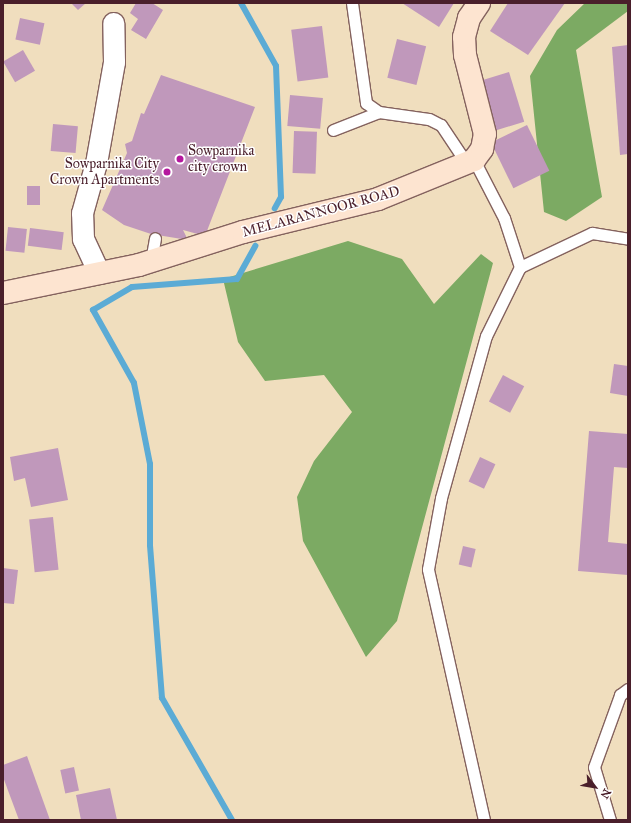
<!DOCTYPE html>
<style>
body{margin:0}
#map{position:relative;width:631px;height:823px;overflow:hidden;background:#f0debe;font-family:"IM FELL Great Primer",serif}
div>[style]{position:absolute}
.forest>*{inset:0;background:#7caa63}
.stream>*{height:6px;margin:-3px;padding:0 3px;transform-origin:3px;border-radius:3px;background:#5babd5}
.building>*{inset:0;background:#c098bb;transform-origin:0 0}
.roads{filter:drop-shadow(1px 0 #84625e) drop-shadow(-1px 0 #84625e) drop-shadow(0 1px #84625e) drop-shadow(0 -1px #84625e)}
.lane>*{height:11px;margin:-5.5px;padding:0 5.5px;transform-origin:5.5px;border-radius:5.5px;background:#fff}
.street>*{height:21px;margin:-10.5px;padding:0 10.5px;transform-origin:10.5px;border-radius:10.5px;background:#fff}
.secondary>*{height:22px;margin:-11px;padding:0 11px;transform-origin:11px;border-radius:11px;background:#fde4d0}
.dots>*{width:11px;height:11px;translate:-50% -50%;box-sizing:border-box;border:2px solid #fff;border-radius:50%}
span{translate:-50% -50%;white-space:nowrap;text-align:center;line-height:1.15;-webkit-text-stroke:3px #fff;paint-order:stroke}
.poi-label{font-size:14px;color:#4a1f2b}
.left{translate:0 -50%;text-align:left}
.right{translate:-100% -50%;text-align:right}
.street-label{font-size:14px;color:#4a1f2b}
.frame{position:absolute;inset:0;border:4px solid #4a1f2b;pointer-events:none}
.north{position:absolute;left:575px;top:767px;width:40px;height:40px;-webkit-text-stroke:3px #fff;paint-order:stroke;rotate:121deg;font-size:11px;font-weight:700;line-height:16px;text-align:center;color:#4a1f2b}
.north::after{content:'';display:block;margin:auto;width:14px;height:18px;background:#4a1f2b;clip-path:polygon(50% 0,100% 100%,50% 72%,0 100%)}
</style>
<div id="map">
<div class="forest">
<i style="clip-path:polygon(585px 3px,628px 3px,628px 11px,576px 50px,602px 197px,566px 221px,544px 212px,530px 76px,557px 30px)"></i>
<i style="clip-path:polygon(348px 241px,402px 259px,434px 304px,481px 254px,493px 263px,397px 621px,366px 657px,303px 541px,297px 497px,314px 461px,352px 412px,324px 375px,265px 381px,238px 342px,223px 279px)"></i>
</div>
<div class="stream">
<i style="left:241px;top:3px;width:72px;rotate:60.9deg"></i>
<i style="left:276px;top:66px;width:131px;rotate:87.8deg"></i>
<i style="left:281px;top:197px;width:13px;rotate:119deg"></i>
<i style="left:232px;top:820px;width:141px;rotate:-119.8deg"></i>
<i style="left:162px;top:698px;width:153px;rotate:-94.5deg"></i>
<i style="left:150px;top:545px;width:81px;rotate:-90deg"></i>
<i style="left:150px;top:464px;width:83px;rotate:-101.2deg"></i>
<i style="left:134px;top:383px;width:84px;rotate:-119.3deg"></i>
<i style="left:93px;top:310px;width:45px;rotate:-30.5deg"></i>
<i style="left:132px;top:287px;width:105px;rotate:-4.4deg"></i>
<i style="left:237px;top:279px;width:38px;rotate:-61deg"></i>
</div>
<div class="building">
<i style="clip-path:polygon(71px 3px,86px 3px,78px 10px)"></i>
<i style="clip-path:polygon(136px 3px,152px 3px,163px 10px,146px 39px,131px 30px,138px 19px,130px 13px)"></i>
<i style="clip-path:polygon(402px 3px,454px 3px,439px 27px)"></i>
<i style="clip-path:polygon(508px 3px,565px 3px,528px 55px,490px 31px)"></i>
<i style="left:20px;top:18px;width:25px;height:22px;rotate:12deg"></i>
<i style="left:322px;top:26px;width:52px;height:31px;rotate:83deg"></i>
<i style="left:397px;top:39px;width:30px;height:40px;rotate:14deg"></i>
<i style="clip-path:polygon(628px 45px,628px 154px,620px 155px,612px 47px)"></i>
<i style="left:23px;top:50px;width:24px;height:23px;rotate:60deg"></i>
<i style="left:509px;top:72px;width:52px;height:35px;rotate:73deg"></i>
<i style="clip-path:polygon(161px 75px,255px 107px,205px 236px,183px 230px,188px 240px,151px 234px,124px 225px,102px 210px,127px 153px,125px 144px,132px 141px,141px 113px,144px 114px)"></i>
<i style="left:290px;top:95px;width:33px;height:31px;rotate:5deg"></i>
<i style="left:53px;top:124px;width:25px;height:27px;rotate:5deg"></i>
<i style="left:527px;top:125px;width:51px;height:40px;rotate:64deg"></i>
<i style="left:294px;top:131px;width:23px;height:42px;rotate:2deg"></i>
<i style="left:27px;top:186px;width:13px;height:19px"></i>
<i style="left:8px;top:227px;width:19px;height:24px;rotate:6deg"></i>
<i style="left:30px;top:228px;width:34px;height:18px;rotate:7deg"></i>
<i style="clip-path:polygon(614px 364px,628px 366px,628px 396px,610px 393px)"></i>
<i style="left:503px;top:375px;width:24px;height:30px;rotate:28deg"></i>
<i style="clip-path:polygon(589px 431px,628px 434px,628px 468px,614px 467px,608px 542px,628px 544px,628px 575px,578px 571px)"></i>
<i style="clip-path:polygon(58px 448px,68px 500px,31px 507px,25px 478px,14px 481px,10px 457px)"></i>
<i style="left:480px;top:457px;width:17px;height:27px;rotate:25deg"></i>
<i style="left:53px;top:517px;width:53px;height:24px;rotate:84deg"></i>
<i style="left:463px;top:546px;width:13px;height:19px;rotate:13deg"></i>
<i style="clip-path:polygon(3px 568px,18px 570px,14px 604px,3px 603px)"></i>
<i style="clip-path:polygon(27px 756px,50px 820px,19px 820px,3px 777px,3px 765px)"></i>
<i style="left:74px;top:767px;width:24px;height:14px;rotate:78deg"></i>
<i style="clip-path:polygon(110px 788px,117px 820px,81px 820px,76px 795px)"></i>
</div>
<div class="roads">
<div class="lane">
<i style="left:352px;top:3px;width:101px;rotate:82deg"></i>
<i style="left:366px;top:103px;width:16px;rotate:35deg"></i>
<i style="left:379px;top:112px;width:50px;rotate:8deg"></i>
<i style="left:429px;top:119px;width:13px;rotate:27deg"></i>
<i style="left:441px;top:125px;width:47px;rotate:56.3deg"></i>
<i style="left:333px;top:130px;width:49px;rotate:-21.4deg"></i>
<i style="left:474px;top:160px;width:65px;rotate:62.7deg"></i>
<i style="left:504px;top:218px;width:52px;rotate:71.9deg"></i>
<i style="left:151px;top:261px;width:23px;rotate:-80deg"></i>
<i style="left:484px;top:820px;width:257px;rotate:-102.6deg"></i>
<i style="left:428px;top:569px;width:72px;rotate:-79.6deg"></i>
<i style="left:441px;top:498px;width:168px;rotate:-74.5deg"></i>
<i style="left:486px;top:336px;width:77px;rotate:-63.8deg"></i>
<i style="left:520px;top:267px;width:80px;rotate:-25.3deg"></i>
<i style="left:592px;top:233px;width:36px;rotate:9deg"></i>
<i style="left:610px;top:820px;width:55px;rotate:-106.8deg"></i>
<i style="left:594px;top:767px;width:77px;rotate:-70.1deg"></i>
<i style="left:620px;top:695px;width:10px;rotate:-37deg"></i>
</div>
<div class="street">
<i style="left:99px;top:273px;width:38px;rotate:-115deg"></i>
<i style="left:83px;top:239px;width:26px;rotate:-92deg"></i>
<i style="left:82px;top:213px;width:52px;rotate:-74.4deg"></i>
<i style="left:96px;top:163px;width:103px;rotate:-79.9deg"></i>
<i style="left:114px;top:62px;width:39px;rotate:-91deg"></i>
</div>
<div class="secondary">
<i style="left:3px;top:293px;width:139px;rotate:-11.6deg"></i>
<i style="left:139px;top:265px;width:109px;rotate:-17.6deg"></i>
<i style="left:243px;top:232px;width:139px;rotate:-13.7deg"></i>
<i style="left:378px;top:199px;width:104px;rotate:-22.1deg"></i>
<i style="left:474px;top:160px;width:14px;rotate:-54deg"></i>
<i style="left:482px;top:149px;width:15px;rotate:-79deg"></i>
<i style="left:485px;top:134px;width:81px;rotate:-104.2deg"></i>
<i style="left:465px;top:55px;width:18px;rotate:-93deg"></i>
<i style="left:464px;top:37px;width:20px;rotate:-75deg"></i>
<i style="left:469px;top:18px;width:18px;rotate:-56deg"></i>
</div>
</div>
<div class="dots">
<i style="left:180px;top:159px;background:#b5179e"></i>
<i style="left:167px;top:172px;background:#b5179e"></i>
</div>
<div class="poi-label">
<span class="left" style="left:188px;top:159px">Sowparnika<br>city crown</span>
<span class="right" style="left:159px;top:172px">Sowparnika City<br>Crown Apartments</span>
</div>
<div class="street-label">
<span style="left:321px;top:212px;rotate:-15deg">MELARANNOOR ROAD</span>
</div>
<div class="frame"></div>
<div class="north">N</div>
</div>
